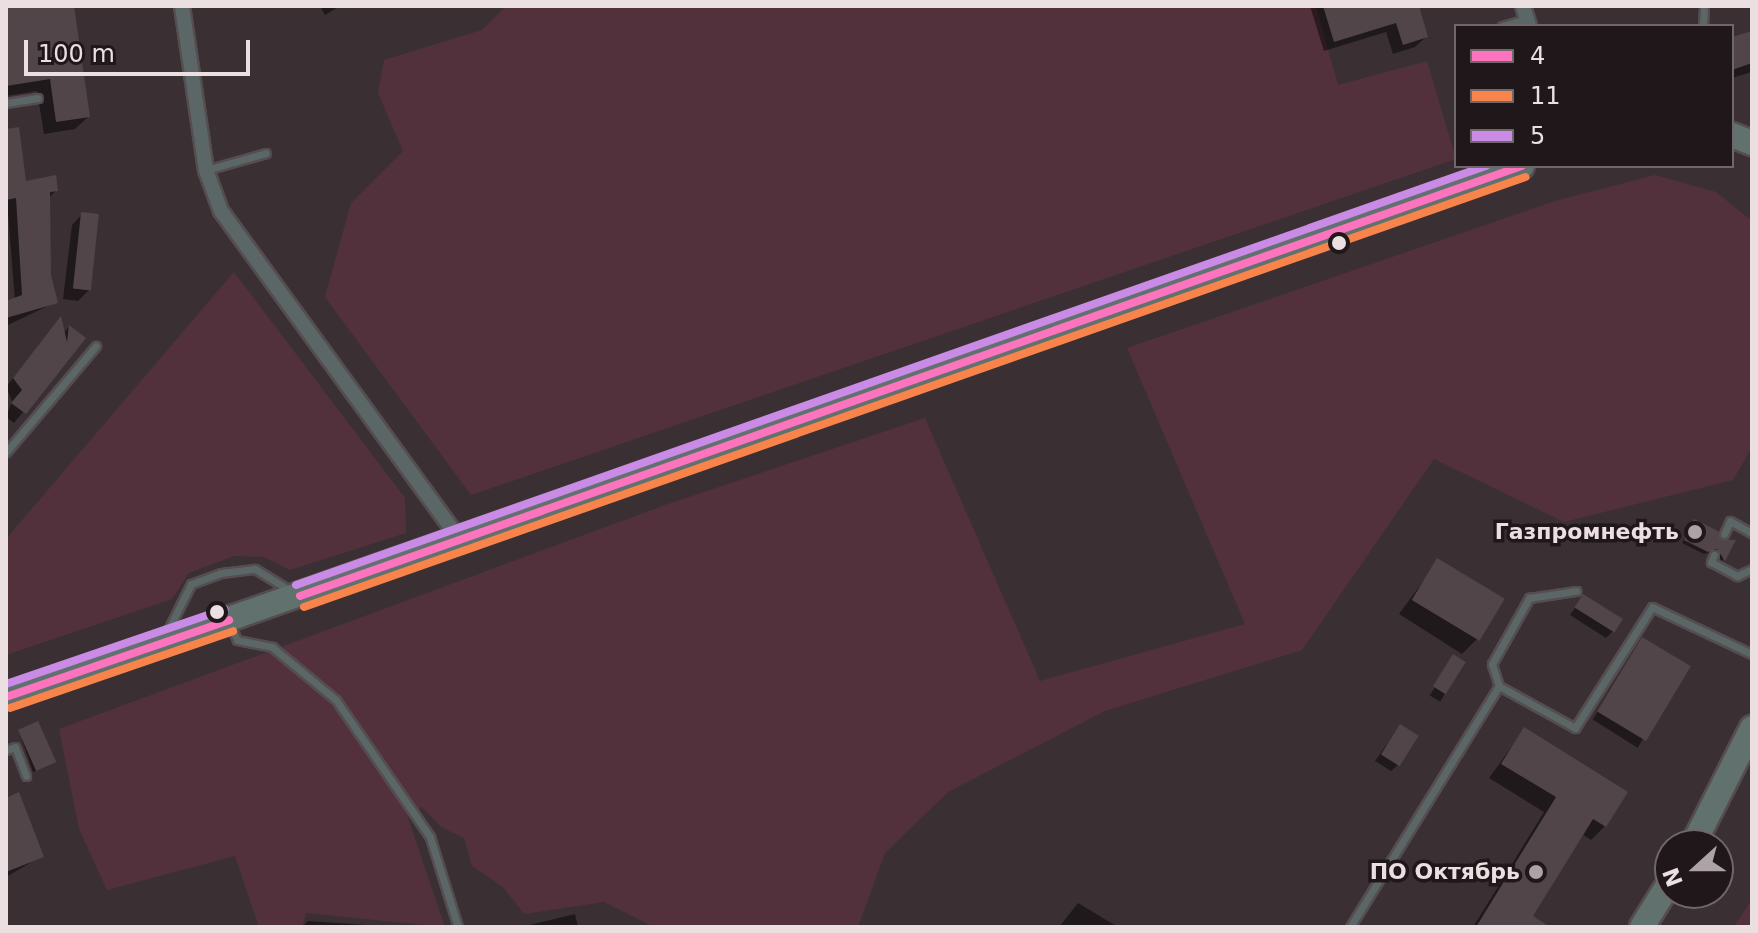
<!DOCTYPE html>
<meta charset="utf-8">
<style>
body{margin:0}
#map{position:relative;width:1758px;height:933px;overflow:hidden;background:#3a3033;font-family:"DejaVu Sans",sans-serif}
div>[style]{position:absolute}
.green>*{inset:0;background:#52313c}
.shadow>*{inset:0;background:#0007;transform-origin:0 0}
.building>*{inset:0;background:#52454a;transform-origin:0 0}
.roads{filter:drop-shadow(2px 0 #554d50) drop-shadow(-2px 0 #554d50) drop-shadow(0 2px #554d50) drop-shadow(0 -2px #554d50)}
.lane>*{height:7px;margin:-3.5px;padding:0 3.5px;transform-origin:3.5px;border-radius:3.5px;background:#5b6766}
.street>*{height:14px;margin:-7px;padding:0 7px;transform-origin:7px;border-radius:7px;background:#5b6766}
.primary>*{height:24px;margin:-12px;padding:0 12px;transform-origin:12px;border-radius:12px;background:#61716e}
.bus-1>*{height:8px;margin:-4px;padding:0 4px;transform-origin:4px;border-radius:4px;background:#fc73be}
.bus-2>*{height:8px;margin:-4px;padding:0 4px;transform-origin:4px;border-radius:4px;background:#f8844c}
.bus-3>*{height:8px;margin:-4px;padding:0 4px;transform-origin:4px;border-radius:4px;background:#ca8be6}
.dots>*{width:22px;height:22px;translate:-50% -50%;box-sizing:border-box;border:4px solid #1f171a;border-radius:50%}
span{translate:-50% -50%;white-space:nowrap;text-align:center;line-height:1.15;-webkit-text-stroke:7px #1f171a;paint-order:stroke}
.poi-label{font-size:22px;color:#ebdfe2;font-weight:700}
.right{translate:-100% -50%;text-align:right}
.frame{position:absolute;inset:0;border:8px solid #ebdfe2;pointer-events:none}
.legend{position:absolute;left:1454px;top:24px;width:280px;height:144px;box-sizing:border-box;background:#1f171a;border:2px solid #71676a;margin:0;padding:10px 14px;list-style:none;font-size:24px;color:#ebdfe2}
.legend li{display:flex;align-items:center;gap:16px;height:40px}
.legend b{width:40px;border:2px solid #71676a}
.north{position:absolute;left:1654px;top:829px;width:80px;height:80px;box-sizing:border-box;background:#1f171a;border:2px solid #71676a;border-radius:50%;rotate:249deg;font-size:22px;font-weight:700;line-height:32px;text-align:center;color:#ebdfe2}
.north::after{content:'';display:block;margin:auto;width:28px;height:36px;background:#ada2a5;clip-path:polygon(50% 0,100% 100%,50% 72%,0 100%)}
.scale{position:absolute;left:24px;top:40px;width:226px;height:36px;box-sizing:border-box;border:4px solid #ebdfe2;border-top:0;padding-left:10px;font-size:24px;line-height:28px;white-space:nowrap;color:#ebdfe2;-webkit-text-stroke:6px #1f171a;paint-order:stroke}
</style>
<div id="map">
<div class="green">
<i style="clip-path:polygon(506px 6px,1316px 6px,1338px 85px,1427px 61px,1456px 159px,471px 495px,325px 297px,351px 203px,403px 151px,378px 93px,384px 60px,482px 30px)"></i>
<i style="clip-path:polygon(1655px 175px,1716px 192px,1752px 221px,1752px 447px,1733px 480px,1564px 522px,1434px 459px,1302px 650px,1105px 711px,948px 792px,885px 853px,858px 927px,654px 927px,604px 902px,524px 914px,503px 887px,472px 866px,464px 838px,441px 827px,422px 807px,407px 815px,445px 927px,306px 913px,302px 927px,259px 927px,235px 856px,107px 890px,79px 829px,59px 729px,668px 504px,925px 418px,1040px 681px,1245px 624px,1127px 348px,1555px 201px)"></i>
<i style="clip-path:polygon(234px 272px,405px 498px,406px 533px,290px 570px,264px 557px,234px 556px,189px 573px,172px 599px,6px 655px,6px 539px)"></i>
<i style="clip-path:polygon(1752px 899px,1752px 927px,1734px 927px)"></i>
</div>
<div class="shadow">
<i style="clip-path:polygon(6px 6px,72px 6px,88px 117px,75px 129px,44px 134px,37px 91px,6px 96px)"></i>
<i style="clip-path:polygon(320px 6px,340px 6px,325px 15px)"></i>
<i style="clip-path:polygon(1310px 6px,1416px 6px,1426px 37px,1415px 47px,1393px 54px,1386px 32px,1324px 51px)"></i>
<i style="clip-path:polygon(1752px 33px,1752px 72px,1732px 78px,1732px 39px)"></i>
<i style="clip-path:polygon(6px 187px,56px 190px,49px 198px,49px 276px,56px 302px,6px 326px,6px 304px,15px 301px)"></i>
<i style="clip-path:polygon(82px 214px,89px 290px,78px 301px,63px 299px,72px 225px)"></i>
<i style="clip-path:polygon(69px 327px,83px 338px,14px 423px,6px 417px,12px 401px,6px 387px,51px 330px,63px 334px)"></i>
<i style="clip-path:polygon(1694px 521px,1719px 541px,1732px 542px,1722px 561px,1714px 551px,1704px 554px,1682px 543px)"></i>
<i style="clip-path:polygon(1438px 561px,1477px 639px,1462px 654px,1399px 614px)"></i>
<i style="clip-path:polygon(1583px 597px,1613px 631px,1606px 638px,1570px 615px)"></i>
<i style="left:1643px;top:639px;width:53px;height:95px;rotate:32deg"></i>
<i style="left:1453px;top:657px;width:12px;height:45px;rotate:31deg"></i>
<i style="clip-path:polygon(1400px 726px,1398px 765px,1391px 771px,1375px 761px)"></i>
<i style="clip-path:polygon(1524px 730px,1605px 826px,1591px 840px,1582px 834px,1531px 917px,1541px 927px,1473px 927px,1544px 812px,1489px 778px)"></i>
<i style="clip-path:polygon(19px 732px,51px 764px,33px 772px)"></i>
<i style="clip-path:polygon(6px 800px,42px 856px,6px 877px)"></i>
<i style="clip-path:polygon(1078px 903px,1118px 927px,1059px 927px)"></i>
<i style="clip-path:polygon(575px 914px,578px 927px,521px 927px)"></i>
<i style="clip-path:polygon(308px 921px,396px 927px,302px 927px)"></i>
</div>
<div class="building">
<i style="clip-path:polygon(6px 6px,74px 6px,90px 117px,56px 122px,50px 79px,6px 86px)"></i>
<i style="clip-path:polygon(1323px 6px,1419px 6px,1428px 37px,1403px 45px,1396px 23px,1334px 42px)"></i>
<i style="clip-path:polygon(1752px 31px,1752px 63px,1732px 70px,1732px 37px)"></i>
<i style="clip-path:polygon(19px 127px,26px 181px,56px 175px,58px 191px,50px 192px,51px 275px,58px 303px,6px 318px,6px 301px,22px 295px,16px 198px,6px 200px,6px 129px)"></i>
<i style="left:81px;top:212px;width:18px;height:77px;rotate:6deg"></i>
<i style="clip-path:polygon(61px 316px,67px 342px,69px 325px,86px 338px,26px 414px,11px 403px,22px 390px,13px 378px)"></i>
<i style="clip-path:polygon(1694px 519px,1718px 531px,1721px 539px,1736px 540px,1725px 561px,1717px 549px,1708px 552px,1684px 540px)"></i>
<i style="left:1437px;top:558px;width:79px;height:49px;rotate:31deg"></i>
<i style="left:1583px;top:594px;width:47px;height:16px;rotate:32deg"></i>
<i style="left:1642px;top:637px;width:57px;height:87px;rotate:31deg"></i>
<i style="left:1453px;top:654px;width:15px;height:38px;rotate:32deg"></i>
<i style="left:38px;top:721px;width:45px;height:22px;rotate:66deg"></i>
<i style="left:1400px;top:724px;width:22px;height:36px;rotate:32deg"></i>
<i style="clip-path:polygon(1524px 727px,1628px 792px,1606px 827px,1593px 819px,1533px 916px,1550px 927px,1476px 927px,1556px 797px,1501px 764px)"></i>
<i style="clip-path:polygon(19px 792px,44px 857px,6px 872px,6px 798px)"></i>
</div>
<div class="roads">
<div class="lane">
<i style="left:1502px;top:26px;width:26px;rotate:-16deg"></i>
<i style="left:1703px;top:26px;width:20px;rotate:-87deg"></i>
<i style="left:6px;top:103px;width:32px;rotate:-9deg"></i>
<i style="left:206px;top:170px;width:62px;rotate:-15.8deg"></i>
<i style="left:6px;top:452px;width:139px;rotate:-49.7deg"></i>
<i style="left:1724px;top:534px;width:14px;rotate:-65deg"></i>
<i style="left:1730px;top:521px;width:25px;rotate:29deg"></i>
<i style="left:1714px;top:555px;width:8px;rotate:113deg"></i>
<i style="left:1711px;top:562px;width:30px;rotate:28deg"></i>
<i style="left:1737px;top:576px;width:17px;rotate:-25deg"></i>
<i style="left:230px;top:623px;width:18px;rotate:68deg"></i>
<i style="left:237px;top:640px;width:36px;rotate:11deg"></i>
<i style="left:272px;top:647px;width:83px;rotate:39.6deg"></i>
<i style="left:336px;top:700px;width:166px;rotate:55.5deg"></i>
<i style="left:430px;top:837px;width:94px;rotate:72.7deg"></i>
<i style="left:166px;top:634px;width:56px;rotate:-63.4deg"></i>
<i style="left:191px;top:584px;width:32px;rotate:-20deg"></i>
<i style="left:221px;top:573px;width:34px;rotate:-7deg"></i>
<i style="left:255px;top:569px;width:42px;rotate:31.4deg"></i>
<i style="left:1499px;top:686px;width:23px;rotate:-108deg"></i>
<i style="left:1492px;top:664px;width:76px;rotate:-60.7deg"></i>
<i style="left:1529px;top:598px;width:48px;rotate:-8.5deg"></i>
<i style="left:6px;top:750px;width:9px;rotate:-18deg"></i>
<i style="left:15px;top:747px;width:31px;rotate:69deg"></i>
<i style="left:1350px;top:927px;width:283px;rotate:-58.3deg"></i>
<i style="left:1499px;top:686px;width:87px;rotate:28.9deg"></i>
<i style="left:1575px;top:728px;width:143px;rotate:-57.5deg"></i>
<i style="left:1652px;top:607px;width:110px;rotate:25.2deg"></i>
</div>
<div class="street">
<i style="left:182px;top:6px;width:166px;rotate:81.7deg"></i>
<i style="left:206px;top:170px;width:44px;rotate:69.9deg"></i>
<i style="left:221px;top:211px;width:404px;rotate:54deg"></i>
<i style="left:1523px;top:6px;width:21px;rotate:73deg"></i>
</div>
<div class="primary">
<i style="left:1732px;top:135px;width:22px;rotate:22deg"></i>
<i style="left:6px;top:697px;width:1606px;rotate:-19.3deg"></i>
<i style="left:1693px;top:845px;width:131px;rotate:-63.2deg"></i>
<i style="left:1642px;top:927px;width:53px;rotate:-58.1deg"></i>
</div>
</div>
<div class="bus-1">
<i style="left:300px;top:596px;width:1295px;rotate:-19.39deg"></i>
<i style="left:6px;top:697px;width:236px;rotate:-19deg"></i>
</div>
<div class="bus-2">
<i style="left:304px;top:607px;width:1295px;rotate:-19.39deg"></i>
<i style="left:10px;top:708px;width:236px;rotate:-19deg"></i>
</div>
<div class="bus-3">
<i style="left:296px;top:585px;width:1262px;rotate:-19.4deg"></i>
<i style="left:6px;top:684px;width:231px;rotate:-18.9deg"></i>
</div>
<div class="dots">
<i style="left:1339px;top:243px;background:#ebdfe2"></i>
<i style="left:1695px;top:532px;background:#ada2a5"></i>
<i style="left:217px;top:612px;background:#ebdfe2"></i>
<i style="left:1536px;top:872px;background:#ada2a5"></i>
</div>
<div class="poi-label">
<span class="right" style="left:1679px;top:532px">Газпромнефть</span>
<span class="right" style="left:1520px;top:872px">ПО Октябрь</span>
</div>
<div class="frame"></div>
<ul class="legend">
<li><b style="height:10px;background:#fc73be"></b>4</li>
<li><b style="height:10px;background:#f8844c"></b>11</li>
<li><b style="height:10px;background:#ca8be6"></b>5</li>
</ul>
<div class="north">N</div>
<div class="scale">100 m</div>
</div>
